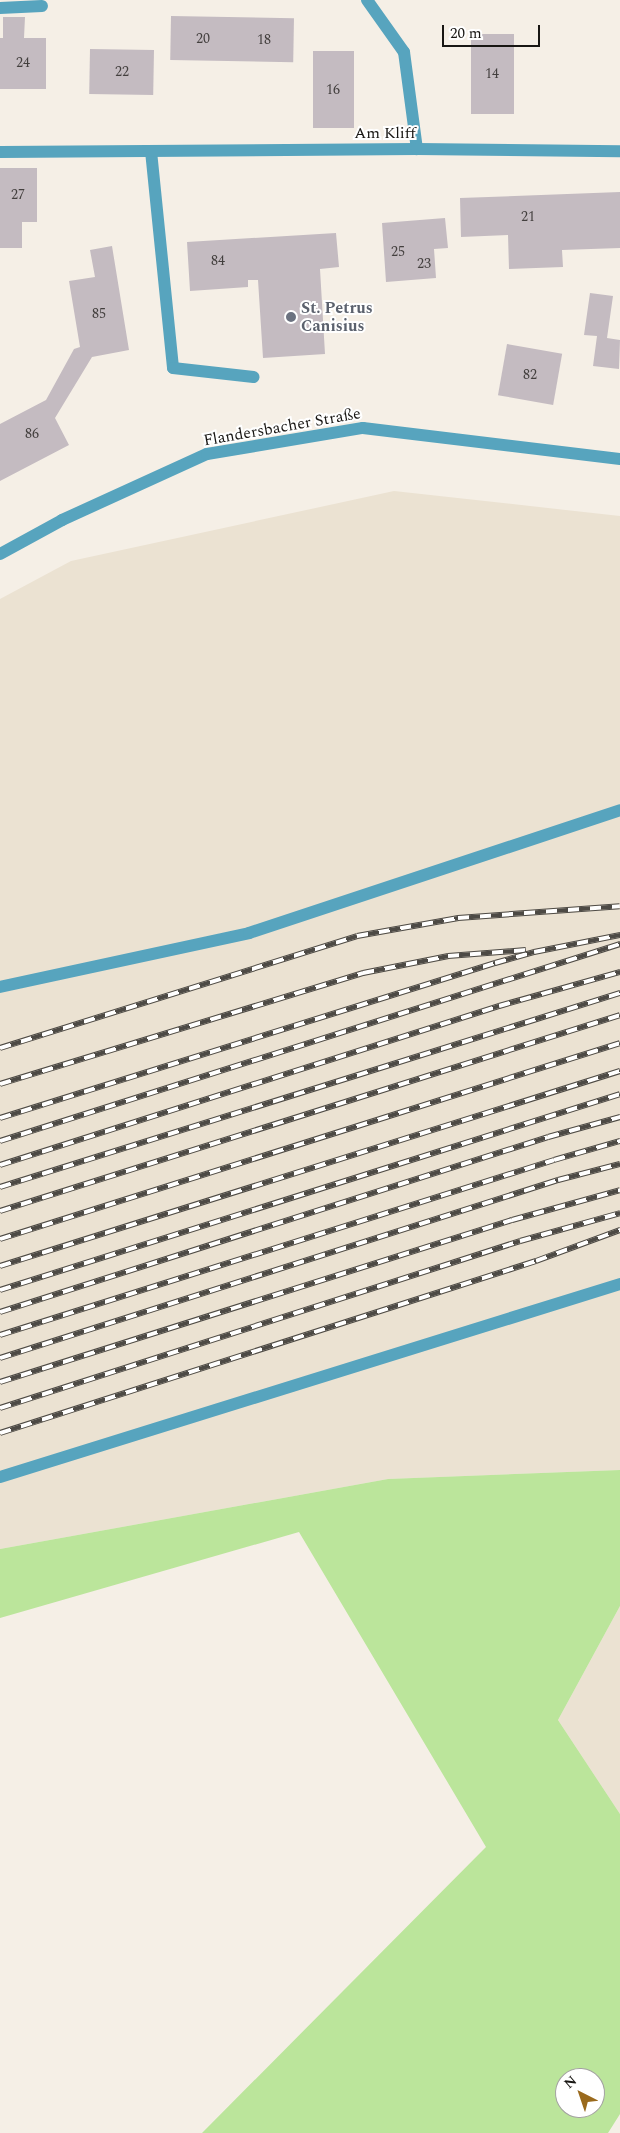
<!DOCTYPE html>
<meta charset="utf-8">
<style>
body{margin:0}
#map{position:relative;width:620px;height:2133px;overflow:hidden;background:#f5efe6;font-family:Spectral,serif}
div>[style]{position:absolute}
.built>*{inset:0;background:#ebe2d2}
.green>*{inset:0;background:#bbe59b}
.building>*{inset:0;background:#c4bbc1;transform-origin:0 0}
.service>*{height:12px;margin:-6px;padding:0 6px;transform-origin:6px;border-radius:6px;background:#57a4be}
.minor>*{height:12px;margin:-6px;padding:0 6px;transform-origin:6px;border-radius:6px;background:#57a4be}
.tertiary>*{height:12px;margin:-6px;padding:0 6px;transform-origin:6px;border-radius:6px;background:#57a4be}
.rail>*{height:5.5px;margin-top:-2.75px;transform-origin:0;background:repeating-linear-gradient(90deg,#fff 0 11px,#4d4a45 0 22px);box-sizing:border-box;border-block:1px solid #4d4a45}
.dots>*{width:14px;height:14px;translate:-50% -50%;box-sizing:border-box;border:2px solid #fff;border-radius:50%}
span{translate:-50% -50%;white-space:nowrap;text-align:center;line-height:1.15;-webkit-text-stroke:4px #fff;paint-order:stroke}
.number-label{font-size:14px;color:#433f3e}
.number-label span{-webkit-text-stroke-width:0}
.street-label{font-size:16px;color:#181613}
.worship-label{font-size:16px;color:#5b616d;font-weight:700}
.left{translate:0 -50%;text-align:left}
.north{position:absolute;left:555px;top:2068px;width:50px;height:50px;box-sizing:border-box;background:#fff;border:1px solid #a3a2a1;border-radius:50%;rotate:319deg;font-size:14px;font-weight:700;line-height:20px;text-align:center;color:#181613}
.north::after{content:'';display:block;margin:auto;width:18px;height:22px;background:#9a6a1d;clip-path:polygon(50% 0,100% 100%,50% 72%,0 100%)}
.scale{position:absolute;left:442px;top:25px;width:98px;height:22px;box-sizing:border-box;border:2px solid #181613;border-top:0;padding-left:6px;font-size:15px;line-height:18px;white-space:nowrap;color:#181613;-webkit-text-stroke:4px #fff;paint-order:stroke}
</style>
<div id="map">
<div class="built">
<i style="clip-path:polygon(394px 491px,620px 516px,620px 1470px,388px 1479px,0 1549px,0 599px,71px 561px)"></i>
<i style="clip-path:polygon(620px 1606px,620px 1814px,558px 1720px)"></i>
</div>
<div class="green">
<i style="clip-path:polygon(evenodd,620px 1470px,620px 1606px,558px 1720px,620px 1814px,620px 2114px,608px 2133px,202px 2133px,486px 1847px,299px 1532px,0 1618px,0 1549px,388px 1479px,620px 1470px,565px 2078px,595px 2078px,595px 2108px,565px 2108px,565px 2078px)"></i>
</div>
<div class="building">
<i style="left:171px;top:16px;width:123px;height:44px;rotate:1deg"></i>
<i style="clip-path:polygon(3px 17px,25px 17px,24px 38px,46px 38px,46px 89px,0 89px,0 38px,3px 38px)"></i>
<i style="left:471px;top:34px;width:43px;height:80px"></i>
<i style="left:90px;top:49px;width:64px;height:45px;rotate:1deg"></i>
<i style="left:313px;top:51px;width:41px;height:77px"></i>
<i style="clip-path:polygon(0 168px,37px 168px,37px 222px,22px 222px,22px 248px,0 248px)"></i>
<i style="clip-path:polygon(620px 192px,620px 248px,562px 250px,563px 267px,509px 269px,508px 235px,461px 237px,460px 198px)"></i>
<i style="clip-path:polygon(445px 218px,448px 248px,434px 249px,436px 278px,386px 282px,382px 223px)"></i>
<i style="clip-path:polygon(336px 233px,339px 267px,320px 269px,325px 354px,263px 358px,258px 280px,248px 280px,248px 287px,190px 291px,187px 242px)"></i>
<i style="clip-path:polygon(112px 246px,129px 350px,92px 357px,55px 418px,69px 445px,0 481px,0 424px,46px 400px,74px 349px,80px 347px,69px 281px,95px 277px,90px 250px)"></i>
<i style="clip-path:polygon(590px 293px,613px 296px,607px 338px,620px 340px,619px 369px,593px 366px,597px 336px,584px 335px)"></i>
<i style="left:507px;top:344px;width:56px;height:52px;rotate:10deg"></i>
</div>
<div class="service">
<i style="left:0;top:8px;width:42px;rotate:-2.7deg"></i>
<i style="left:151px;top:151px;width:218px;rotate:84.2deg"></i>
<i style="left:173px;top:368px;width:81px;rotate:6.4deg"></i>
<i style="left:0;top:987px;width:255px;rotate:-12.2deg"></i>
<i style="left:249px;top:933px;width:391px;rotate:-18.3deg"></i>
<i style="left:0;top:1477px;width:649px;rotate:-17.29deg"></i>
</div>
<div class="minor">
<i style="left:367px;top:0;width:64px;rotate:54.6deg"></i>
<i style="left:404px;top:52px;width:98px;rotate:82.4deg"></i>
<i style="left:0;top:152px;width:417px;rotate:-0.4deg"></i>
<i style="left:417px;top:149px;width:203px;rotate:0.6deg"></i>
</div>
<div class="tertiary">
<i style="left:0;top:554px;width:71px;rotate:-28.7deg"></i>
<i style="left:62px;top:520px;width:159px;rotate:-24.5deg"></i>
<i style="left:207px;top:454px;width:158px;rotate:-9.5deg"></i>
<i style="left:363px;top:428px;width:259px;rotate:6.9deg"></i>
</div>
<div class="rail">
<i style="left:0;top:1048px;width:374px;rotate:-17.4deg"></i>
<i style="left:357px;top:936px;width:103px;rotate:-10.1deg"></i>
<i style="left:458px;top:918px;width:162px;rotate:-4.2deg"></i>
<i style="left:0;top:1084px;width:380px;rotate:-17deg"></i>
<i style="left:363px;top:973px;width:87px;rotate:-11.3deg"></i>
<i style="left:448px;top:956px;width:78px;rotate:-4.4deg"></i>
<i style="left:0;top:1118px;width:519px;rotate:-17.39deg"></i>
<i style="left:495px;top:963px;width:41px;rotate:-15.8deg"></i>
<i style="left:534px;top:952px;width:88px;rotate:-11.2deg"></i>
<i style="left:0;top:1141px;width:651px;rotate:-17.63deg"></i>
<i style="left:0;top:1165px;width:524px;rotate:-17.67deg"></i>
<i style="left:499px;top:1006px;width:126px;rotate:-15.7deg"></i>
<i style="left:0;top:1187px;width:650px;rotate:-17.38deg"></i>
<i style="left:0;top:1211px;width:650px;rotate:-17.54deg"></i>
<i style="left:0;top:1239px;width:650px;rotate:-17.54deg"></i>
<i style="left:0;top:1266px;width:650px;rotate:-17.46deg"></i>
<i style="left:0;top:1290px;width:650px;rotate:-17.54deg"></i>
<i style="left:0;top:1312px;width:575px;rotate:-17.71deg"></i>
<i style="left:548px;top:1137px;width:75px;rotate:-15.5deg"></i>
<i style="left:0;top:1335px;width:581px;rotate:-17.53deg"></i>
<i style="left:554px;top:1160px;width:69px;rotate:-16.1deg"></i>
<i style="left:0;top:1358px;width:586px;rotate:-17.69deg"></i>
<i style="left:558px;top:1180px;width:64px;rotate:-14.5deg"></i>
<i style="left:0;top:1382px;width:537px;rotate:-17.56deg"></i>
<i style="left:512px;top:1220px;width:112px;rotate:-15.5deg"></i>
<i style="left:0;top:1408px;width:546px;rotate:-17.8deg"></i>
<i style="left:520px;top:1241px;width:104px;rotate:-15.6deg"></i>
<i style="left:0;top:1433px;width:563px;rotate:-17.79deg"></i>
<i style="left:536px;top:1261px;width:90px;rotate:-20.3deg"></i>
</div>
<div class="dots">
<i style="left:291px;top:317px;background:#6b7280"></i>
</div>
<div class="number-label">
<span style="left:203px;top:39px">20</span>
<span style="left:264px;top:40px">18</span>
<span style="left:23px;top:63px">24</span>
<span style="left:122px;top:72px">22</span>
<span style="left:492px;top:74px">14</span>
<span style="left:333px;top:90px">16</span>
<span style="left:18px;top:195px">27</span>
<span style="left:528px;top:217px">21</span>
<span style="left:398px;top:252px">25</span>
<span style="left:218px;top:261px">84</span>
<span style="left:424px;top:264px">23</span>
<span style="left:99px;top:314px">85</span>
<span style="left:530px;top:375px">82</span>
<span style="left:32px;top:434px">86</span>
</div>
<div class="street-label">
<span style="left:385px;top:133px">Am Kliff</span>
<span style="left:282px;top:427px;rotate:-10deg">Flandersbacher Straße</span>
</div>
<div class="worship-label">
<span class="left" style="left:301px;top:317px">St. Petrus<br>Canisius</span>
</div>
<div class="north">N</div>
<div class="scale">20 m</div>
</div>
